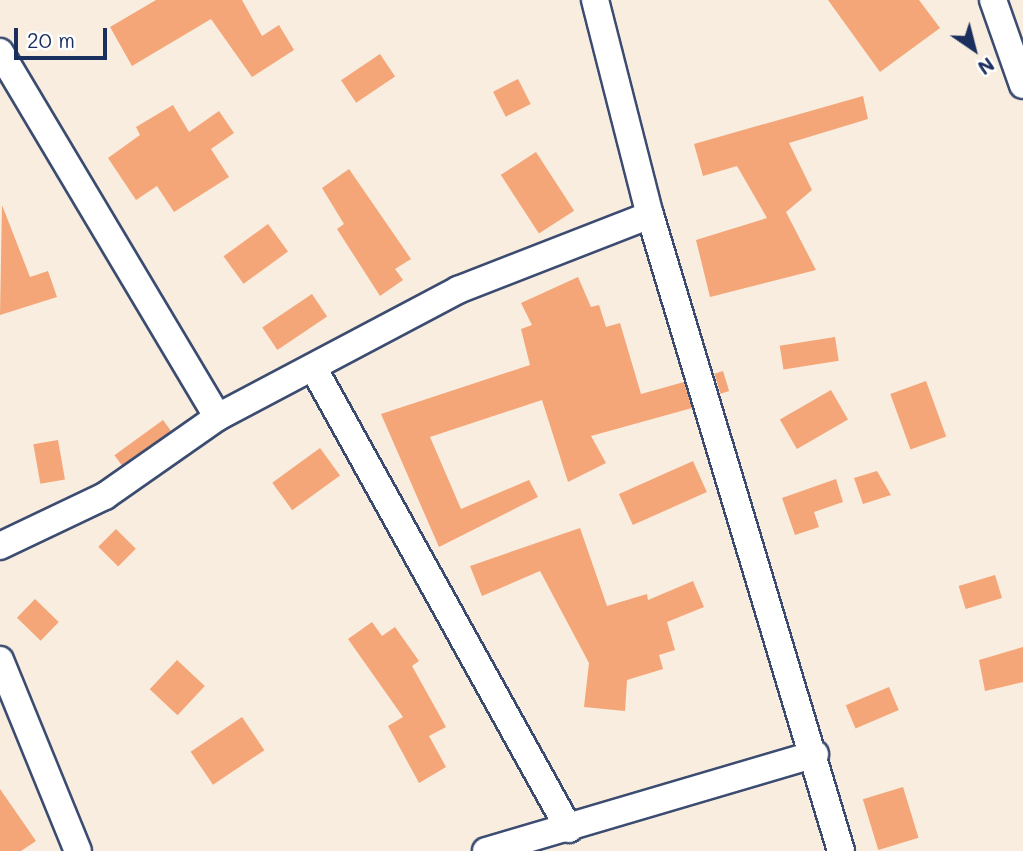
<!DOCTYPE html>
<style>
body{margin:0}
#map{position:relative;width:1023px;height:851px;overflow:hidden;background:#f8edde;font-family:Mali,sans-serif}
div>[style]{position:absolute}
.building>*{inset:0;background:#f4a679;transform-origin:0 0}
.roads{filter:drop-shadow(2px 0 #3c4c71) drop-shadow(-2px 0 #3c4c71) drop-shadow(0 2px #3c4c71) drop-shadow(0 -2px #3c4c71)}
.street>*{height:26px;margin:-13px;padding:0 13px;transform-origin:13px;border-radius:13px;background:#fff}
span{translate:-50% -50%;white-space:nowrap;text-align:center;line-height:1.15;-webkit-text-stroke:6px #fff;paint-order:stroke}
.north{position:absolute;left:939px;top:14px;width:70px;height:70px;-webkit-text-stroke:5px #fff;paint-order:stroke;rotate:145deg;font-size:19px;font-weight:700;line-height:28px;text-align:center;color:#1b2f5e}
.north::after{content:'';display:block;margin:auto;width:24px;height:32px;background:#1b2f5e;clip-path:polygon(50% 0,100% 100%,50% 72%,0 100%)}
.scale{position:absolute;left:14px;top:28px;width:93px;height:32px;box-sizing:border-box;border:4px solid #1b2f5e;border-top:0;padding-left:9px;font-size:21px;line-height:24px;white-space:nowrap;color:#1b2f5e;-webkit-text-stroke:5px #fff;paint-order:stroke}
</style>
<div id="map">
<div class="building">
<i style="clip-path:polygon(156px 0,242px 0,262px 36px,279px 25px,294px 50px,252px 77px,211px 19px,132px 66px,110px 27px)"></i>
<i style="clip-path:polygon(828px 0,919px 0,940px 28px,880px 72px)"></i>
<i style="left:380px;top:54px;width:27px;height:47px;rotate:56deg"></i>
<i style="left:518px;top:79px;width:28px;height:28px;rotate:63deg"></i>
<i style="clip-path:polygon(863px 96px,868px 119px,789px 143px,812px 190px,786px 212px,816px 270px,710px 297px,696px 240px,767px 218px,737px 166px,703px 176px,694px 144px)"></i>
<i style="clip-path:polygon(173px 105px,189px 132px,219px 111px,234px 133px,211px 149px,229px 177px,174px 212px,157px 186px,136px 200px,108px 158px,140px 135px,136px 127px)"></i>
<i style="left:536px;top:152px;width:70px;height:42px;rotate:57deg"></i>
<i style="clip-path:polygon(349px 169px,411px 259px,395px 269px,403px 280px,380px 296px,337px 229px,344px 224px,322px 188px)"></i>
<i style="clip-path:polygon(2px 205px,30px 277px,48px 271px,57px 297px,0 315px)"></i>
<i style="left:268px;top:224px;width:34px;height:55px;rotate:54deg"></i>
<i style="clip-path:polygon(578px 277px,591px 307px,599px 305px,606px 327px,620px 323px,641px 394px,684px 382px,692px 408px,591px 436px,606px 463px,568px 482px,542px 400px,430px 437px,461px 509px,529px 480px,538px 497px,439px 547px,381px 414px,530px 365px,521px 329px,532px 325px,521px 303px)"></i>
<i style="left:312px;top:294px;width:27px;height:60px;rotate:56deg"></i>
<i style="left:835px;top:337px;width:24px;height:56px;rotate:81deg"></i>
<i style="left:723px;top:371px;width:21px;height:9px;rotate:73deg"></i>
<i style="left:926px;top:381px;width:59px;height:38px;rotate:70deg"></i>
<i style="left:831px;top:390px;width:34px;height:59px;rotate:60deg"></i>
<i style="left:163px;top:420px;width:14px;height:60px;rotate:54deg"></i>
<i style="left:58px;top:440px;width:40px;height:25px;rotate:80deg"></i>
<i style="left:320px;top:448px;width:34px;height:59px;rotate:54deg"></i>
<i style="left:693px;top:461px;width:34px;height:81px;rotate:66deg"></i>
<i style="clip-path:polygon(877px 471px,891px 495px,863px 504px,854px 478px)"></i>
<i style="clip-path:polygon(836px 479px,843px 502px,814px 512px,819px 527px,795px 535px,782px 498px)"></i>
<i style="clip-path:polygon(580px 528px,607px 606px,647px 594px,648px 600px,693px 581px,704px 607px,667px 622px,675px 650px,659px 655px,663px 669px,627px 680px,625px 711px,584px 707px,589px 663px,540px 571px,482px 596px,470px 566px)"></i>
<i style="left:116px;top:529px;width:28px;height:25px;rotate:45deg"></i>
<i style="left:995px;top:575px;width:24px;height:38px;rotate:73deg"></i>
<i style="left:35px;top:599px;width:33px;height:26px;rotate:44deg"></i>
<i style="clip-path:polygon(372px 622px,382px 636px,395px 627px,419px 661px,412px 666px,446px 727px,429px 736px,446px 767px,419px 783px,388px 726px,403px 717px,348px 639px)"></i>
<i style="clip-path:polygon(1023px 647px,1023px 682px,985px 691px,979px 660px)"></i>
<i style="left:177px;top:660px;width:38px;height:40px;rotate:43deg"></i>
<i style="left:889px;top:687px;width:25px;height:47px;rotate:67deg"></i>
<i style="left:242px;top:717px;width:40px;height:62px;rotate:56deg"></i>
<i style="left:903px;top:787px;width:53px;height:42px;rotate:73deg"></i>
<i style="clip-path:polygon(0 789px,36px 841px,21px 851px,0 851px)"></i>
</div>
<div class="roads">
<div class="street">
<i style="left:595px;top:0;width:222px;rotate:75.7deg"></i>
<i style="left:650px;top:215px;width:664px;rotate:73.28deg"></i>
<i style="left:993px;top:0;width:90px;rotate:70.6deg"></i>
<i style="left:0;top:52px;width:425px;rotate:59.2deg"></i>
<i style="left:314px;top:369px;width:526px;rotate:61deg"></i>
<i style="left:0;top:546px;width:116px;rotate:-25.5deg"></i>
<i style="left:105px;top:496px;width:138px;rotate:-35deg"></i>
<i style="left:218px;top:417px;width:272px;rotate:-27.9deg"></i>
<i style="left:458px;top:290px;width:206px;rotate:-21.3deg"></i>
<i style="left:0;top:660px;width:206px;rotate:67.8deg"></i>
<i style="left:486px;top:851px;width:343px;rotate:-16.4deg"></i>
</div>
</div>
<div class="north">N</div>
<div class="scale">20 m</div>
</div>
